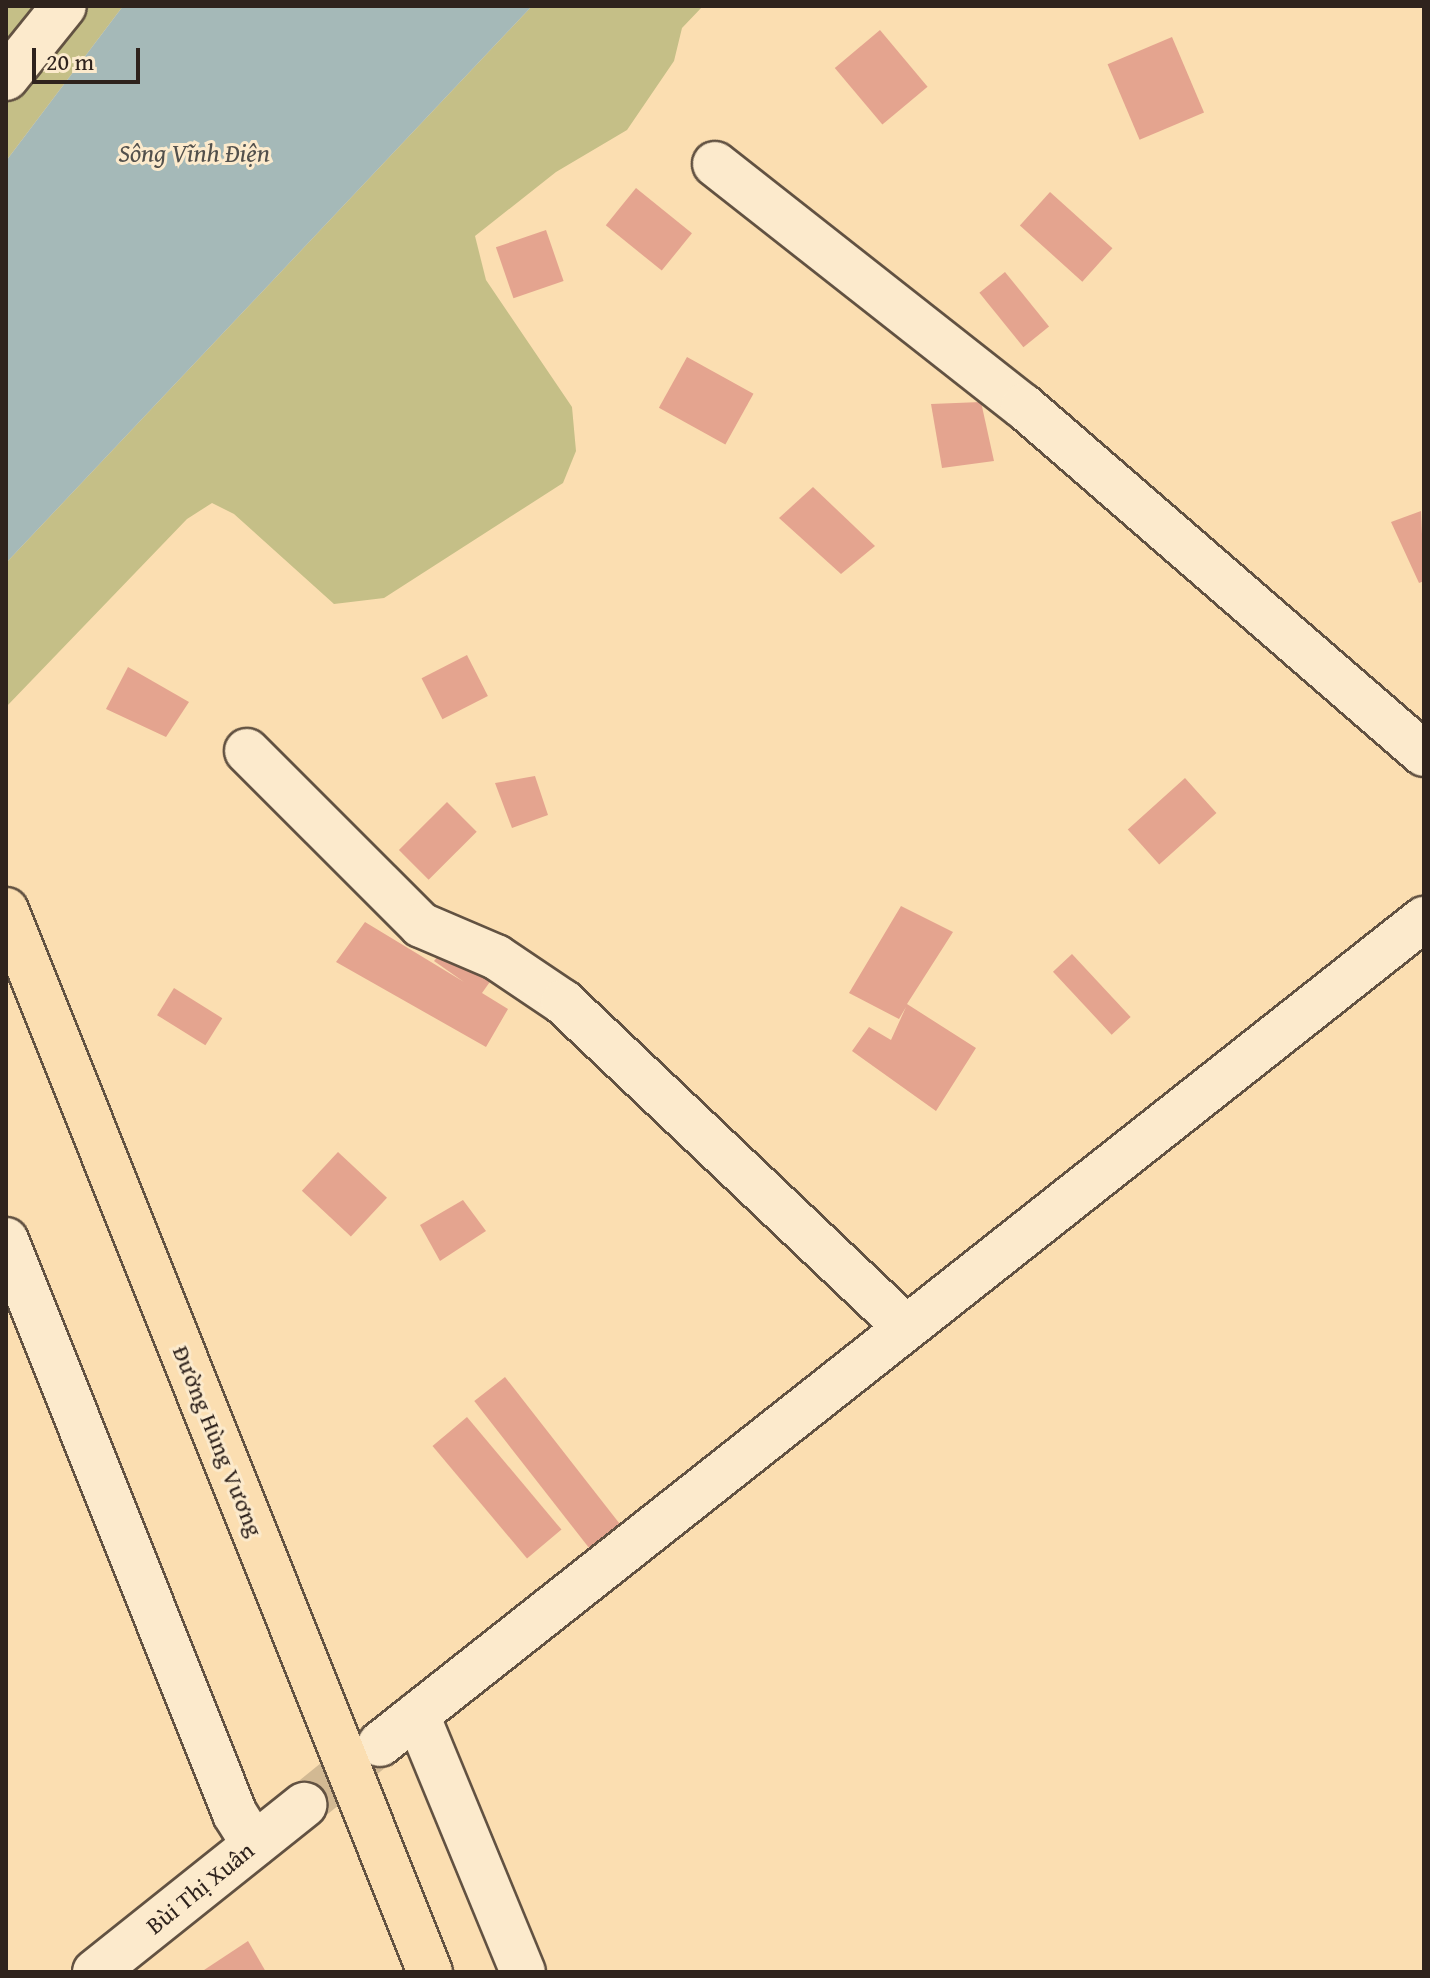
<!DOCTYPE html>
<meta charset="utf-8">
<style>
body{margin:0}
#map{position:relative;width:1430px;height:1978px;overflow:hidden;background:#fbdeb1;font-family:"Gentium Book Plus",serif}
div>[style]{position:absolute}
.green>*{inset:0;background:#c5bf87}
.water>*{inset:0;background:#a5b9b8}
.building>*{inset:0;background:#e4a48f;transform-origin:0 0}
.minor-tunnel>*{height:44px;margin-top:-22px;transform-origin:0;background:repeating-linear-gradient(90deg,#d2b993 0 44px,transparent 0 66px)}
.roads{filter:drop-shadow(2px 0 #625242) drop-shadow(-2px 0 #625242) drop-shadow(0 2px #625242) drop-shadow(0 -2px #625242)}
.minor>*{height:44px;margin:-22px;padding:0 22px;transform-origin:22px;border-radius:22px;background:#fceacc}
.highway>*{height:44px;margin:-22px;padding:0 22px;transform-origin:22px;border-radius:22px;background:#fbdeb1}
span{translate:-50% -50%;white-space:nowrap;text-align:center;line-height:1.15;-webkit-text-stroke:6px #fceacc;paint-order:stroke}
.street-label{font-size:24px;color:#2f231d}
.water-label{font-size:26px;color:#52504c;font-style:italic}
.frame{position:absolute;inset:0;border:8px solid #2f231d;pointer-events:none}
.scale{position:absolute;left:32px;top:48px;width:108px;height:36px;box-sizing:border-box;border:4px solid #2f231d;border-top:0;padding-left:10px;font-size:24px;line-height:28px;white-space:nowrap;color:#2f231d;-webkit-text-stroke:6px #fceacc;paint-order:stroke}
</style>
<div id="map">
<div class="green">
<i style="clip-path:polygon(6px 6px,123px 6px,6px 161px)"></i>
<i style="clip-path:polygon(532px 6px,703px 6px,682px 28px,674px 61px,627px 130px,556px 172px,475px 236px,486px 280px,572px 407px,576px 451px,563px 483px,384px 598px,334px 604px,234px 514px,212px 503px,187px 519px,6px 707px,6px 563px)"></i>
</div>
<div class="water">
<i style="clip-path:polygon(123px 6px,532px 6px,6px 563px,6px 161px)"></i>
</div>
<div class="building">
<i style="left:880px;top:30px;width:74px;height:59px;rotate:50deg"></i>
<i style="left:1172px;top:37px;width:82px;height:70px;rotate:67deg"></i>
<i style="left:636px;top:188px;width:72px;height:48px;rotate:39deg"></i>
<i style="left:1050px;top:192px;width:84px;height:45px;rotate:42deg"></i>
<i style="left:546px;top:230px;width:54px;height:53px;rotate:71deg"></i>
<i style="left:1005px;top:272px;width:70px;height:33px;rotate:51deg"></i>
<i style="left:687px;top:357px;width:76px;height:58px;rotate:29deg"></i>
<i style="clip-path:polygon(981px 402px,994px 461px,942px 468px,931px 404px)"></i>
<i style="clip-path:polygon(813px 487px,875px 546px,841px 574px,779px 518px)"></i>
<i style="clip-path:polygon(1421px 511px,1424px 581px,1419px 583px,1391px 522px)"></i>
<i style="left:467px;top:655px;width:46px;height:51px;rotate:63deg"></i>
<i style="clip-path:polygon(128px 667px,189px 702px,166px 737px,106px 709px)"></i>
<i style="clip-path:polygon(535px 776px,548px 815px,512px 828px,495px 783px)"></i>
<i style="left:1185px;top:778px;width:47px;height:77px;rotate:48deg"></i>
<i style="left:447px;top:802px;width:42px;height:68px;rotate:45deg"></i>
<i style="clip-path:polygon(901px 906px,953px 932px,907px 1004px,976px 1048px,936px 1111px,852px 1051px,869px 1027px,891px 1040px,906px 1007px,899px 1019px,849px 993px)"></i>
<i style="clip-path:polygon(365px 922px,464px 982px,434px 961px,453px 938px,504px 962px,482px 993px,508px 1009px,486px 1047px,336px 962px)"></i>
<i style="left:1072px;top:954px;width:86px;height:26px;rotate:47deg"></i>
<i style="left:174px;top:988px;width:57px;height:32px;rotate:32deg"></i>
<i style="left:338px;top:1152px;width:67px;height:53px;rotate:43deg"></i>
<i style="clip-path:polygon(463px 1200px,486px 1231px,440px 1261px,420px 1225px)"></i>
<i style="left:505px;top:1377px;width:197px;height:39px;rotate:52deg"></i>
<i style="left:467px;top:1417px;width:147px;height:45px;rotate:50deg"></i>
<i style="clip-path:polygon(248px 1941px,266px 1972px,201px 1972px)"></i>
</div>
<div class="minor-tunnel">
<i style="left:304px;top:1805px;width:94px;rotate:-38.9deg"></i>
</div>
<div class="roads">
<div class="minor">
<i style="left:6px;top:78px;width:92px;rotate:-51.1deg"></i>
<i style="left:715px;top:164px;width:392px;rotate:38.2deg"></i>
<i style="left:1023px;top:406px;width:531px;rotate:40.95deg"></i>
<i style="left:247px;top:751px;width:246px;rotate:45deg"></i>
<i style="left:421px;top:925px;width:82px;rotate:23.1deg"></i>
<i style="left:496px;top:957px;width:81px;rotate:33.9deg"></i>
<i style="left:563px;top:1002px;width:473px;rotate:43.5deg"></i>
<i style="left:6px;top:1240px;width:618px;rotate:68.25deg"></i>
<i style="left:235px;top:1814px;width:36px;rotate:58deg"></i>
<i style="left:417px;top:1715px;width:278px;rotate:67.6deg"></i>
<i style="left:380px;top:1744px;width:1331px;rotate:-38.32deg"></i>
<i style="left:95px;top:1972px;width:268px;rotate:-38.6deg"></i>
</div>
<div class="highway">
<i style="left:6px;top:910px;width:1144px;rotate:68.24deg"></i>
</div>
</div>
<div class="street-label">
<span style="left:218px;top:1441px;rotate:68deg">Đường Hùng Vương</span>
<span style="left:200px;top:1888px;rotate:-39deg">Bùi Thị Xuân</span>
</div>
<div class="water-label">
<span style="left:194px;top:153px">Sông Vĩnh Điện</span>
</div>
<div class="frame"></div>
<div class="scale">20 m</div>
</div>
